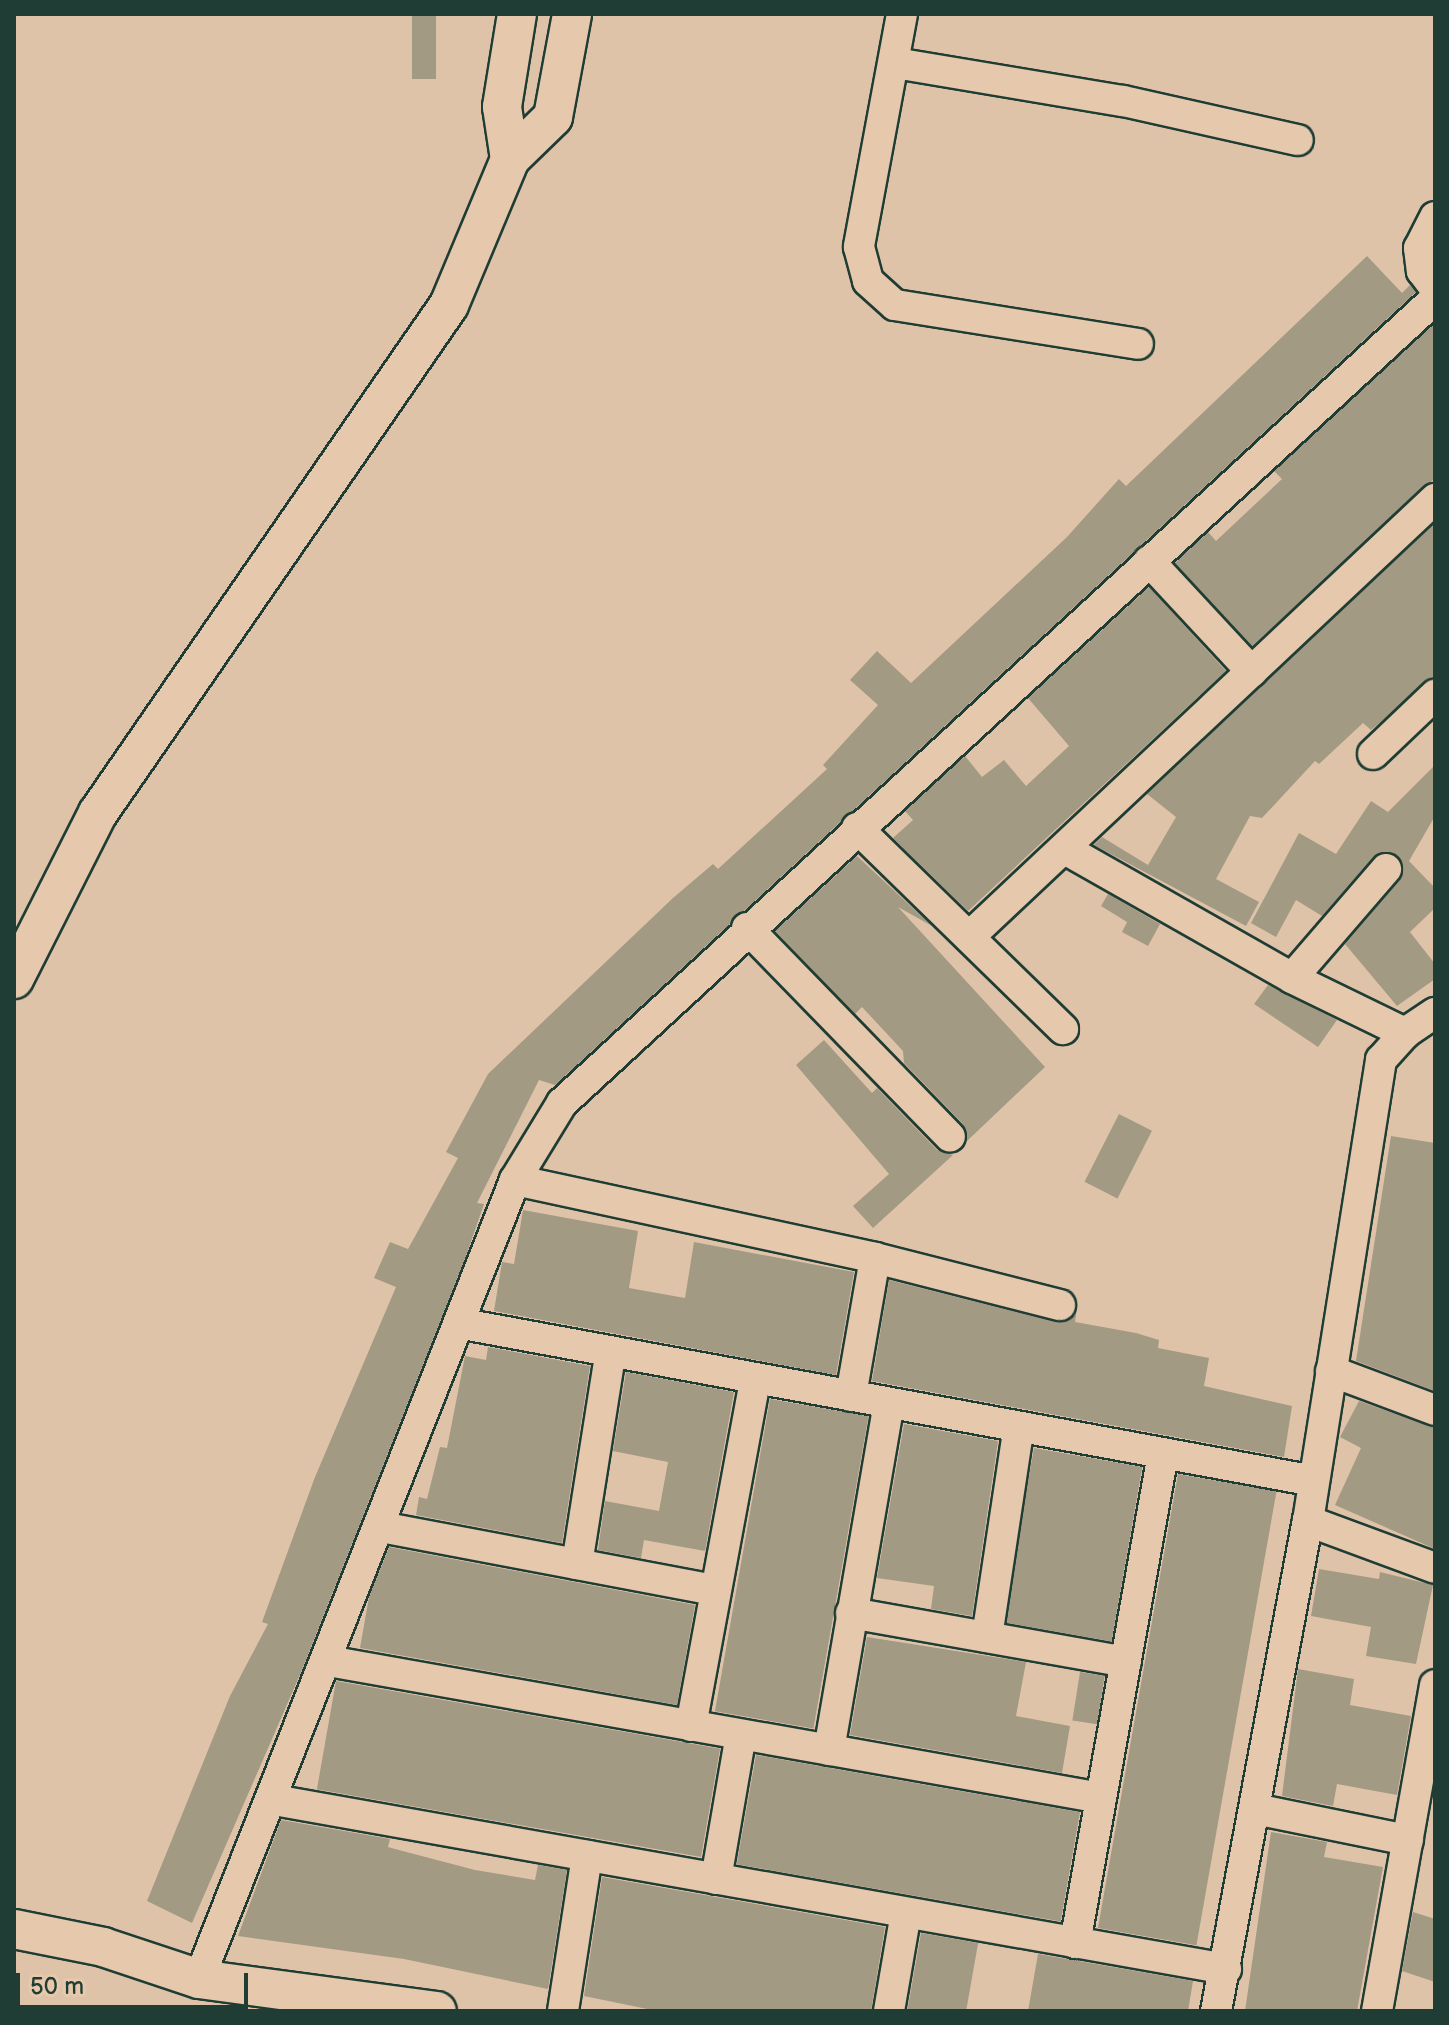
<!DOCTYPE html>
<style>
body{margin:0}
#map{position:relative;width:1449px;height:2025px;overflow:hidden;background:#dec3a8;font-family:"Balsamiq Sans",sans-serif}
div>[style]{position:absolute}
.building>*{inset:0;background:#a39a84;transform-origin:0 0}
.roads{filter:drop-shadow(2px 0 #1f3d34) drop-shadow(-2px 0 #1f3d34) drop-shadow(0 2px #1f3d34) drop-shadow(0 -2px #1f3d34)}
.minor>*{height:30px;margin:-15px;padding:0 15px;transform-origin:15px;border-radius:15px;background:#e6c9ad}
.tertiary>*{height:38px;margin:-19px;padding:0 19px;transform-origin:19px;border-radius:19px;background:#e6c9ad}
span{translate:-50% -50%;white-space:nowrap;text-align:center;line-height:1.15;-webkit-text-stroke:8px #e6c9ad;paint-order:stroke}
.frame{position:absolute;inset:0;border:16px solid #1f3d34;pointer-events:none}
.scale{position:absolute;left:16px;top:1973px;width:232px;height:36px;box-sizing:border-box;border:4px solid #1f3d34;border-top:0;padding-left:10px;font-size:24px;line-height:28px;white-space:nowrap;color:#1f3d34;-webkit-text-stroke:6px #e6c9ad;paint-order:stroke}
</style>
<div id="map">
<div class="building">
<i style="left:412px;top:14px;width:24px;height:65px"></i>
<i style="clip-path:polygon(1367px 256px,1402px 293px,1410px 285px,1416px 292px,555px 1085px,539px 1080px,477px 1203px,484px 1204px,466px 1256px,302px 1670px,192px 1923px,147px 1901px,230px 1696px,268px 1624px,262px 1622px,315px 1477px,396px 1287px,374px 1278px,390px 1242px,408px 1249px,458px 1158px,446px 1152px,488px 1074px,673px 898px,713px 864px,718px 869px,827px 769px,823px 765px,878px 705px,850px 680px,877px 651px,911px 683px,1067px 537px,1119px 479px,1126px 486px)"></i>
<i style="clip-path:polygon(1435px 323px,1435px 478px,1252px 646px,1175px 563px,1208px 532px,1216px 541px,1282px 479px,1274px 471px)"></i>
<i style="clip-path:polygon(1434px 524px,1435px 678px,1371px 730px,1363px 723px,1319px 764px,1315px 761px,1262px 818px,1250px 816px,1216px 879px,1259px 902px,1246px 926px,1094px 845px,1102px 837px,1148px 865px,1176px 817px,1147px 794px)"></i>
<i style="clip-path:polygon(1149px 587px,1226px 671px,968px 911px,893px 838px,913px 820px,905px 811px,965px 756px,982px 777px,1004px 760px,1026px 786px,1069px 746px,1028px 698px)"></i>
<i style="clip-path:polygon(1435px 765px,1435px 816px,1409px 861px,1435px 888px,1435px 908px,1410px 932px,1435px 964px,1435px 979px,1397px 1006px,1345px 944px,1400px 880px,1403px 864px,1397px 855px,1373px 857px,1322px 916px,1296px 900px,1276px 937px,1251px 923px,1299px 833px,1336px 854px,1371px 801px,1388px 812px)"></i>
<i style="clip-path:polygon(857px 856px,932px 926px,898px 907px,1045px 1067px,967px 1141px,963px 1124px,904px 1063px,903px 1051px,862px 1007px,855px 1014px,775px 931px)"></i>
<i style="clip-path:polygon(1108px 894px,1160px 924px,1148px 946px,1122px 932px,1127px 922px,1101px 906px)"></i>
<i style="clip-path:polygon(1268px 985px,1337px 1020px,1318px 1047px,1254px 1004px)"></i>
<i style="clip-path:polygon(824px 1040px,872px 1093px,877px 1088px,937px 1150px,953px 1155px,873px 1228px,853px 1206px,889px 1174px,796px 1065px)"></i>
<i style="left:1119px;top:1114px;width:37px;height:76px;rotate:27deg"></i>
<i style="clip-path:polygon(1391px 1136px,1435px 1143px,1435px 1391px,1356px 1361px)"></i>
<i style="clip-path:polygon(523px 1210px,638px 1231px,629px 1288px,685px 1298px,694px 1242px,854px 1272px,836px 1375px,494px 1311px,502px 1262px,514px 1264px)"></i>
<i style="clip-path:polygon(889px 1280px,1056px 1322px,1076px 1315px,1075px 1322px,1136px 1333px,1159px 1340px,1158px 1348px,1209px 1358px,1204px 1386px,1292px 1406px,1284px 1457px,872px 1381px)"></i>
<i style="clip-path:polygon(488px 1347px,590px 1366px,562px 1543px,416px 1515px,419px 1497px,427px 1499px,440px 1447px,447px 1448px,465px 1356px,486px 1360px)"></i>
<i style="clip-path:polygon(626px 1372px,734px 1392px,705px 1551px,644px 1540px,641px 1558px,598px 1550px,605px 1501px,659px 1511px,668px 1462px,613px 1451px)"></i>
<i style="left:770px;top:1399px;width:100px;height:317px;rotate:10deg"></i>
<i style="clip-path:polygon(1359px 1401px,1435px 1428px,1435px 1549px,1335px 1505px,1361px 1448px,1340px 1437px)"></i>
<i style="clip-path:polygon(904px 1424px,998px 1441px,972px 1616px,931px 1609px,934px 1586px,877px 1578px)"></i>
<i style="left:1034px;top:1448px;width:110px;height:177px;rotate:10deg"></i>
<i style="left:1178px;top:1474px;width:100px;height:461px;rotate:10deg"></i>
<i style="clip-path:polygon(389px 1547px,695px 1605px,677px 1705px,360px 1648px,369px 1597px)"></i>
<i style="clip-path:polygon(1319px 1569px,1379px 1579px,1380px 1572px,1433px 1585px,1416px 1664px,1366px 1656px,1371px 1627px,1311px 1616px)"></i>
<i style="clip-path:polygon(867px 1637px,1026px 1662px,1016px 1716px,1070px 1726px,1062px 1773px,850px 1735px)"></i>
<i style="clip-path:polygon(1298px 1669px,1354px 1679px,1350px 1705px,1411px 1716px,1397px 1795px,1337px 1784px,1333px 1806px,1282px 1796px)"></i>
<i style="left:1080px;top:1672px;width:25px;height:49px;rotate:9deg"></i>
<i style="left:336px;top:1681px;width:390px;height:110px;rotate:10deg"></i>
<i style="left:756px;top:1755px;width:329px;height:111px;rotate:10deg"></i>
<i style="clip-path:polygon(281px 1820px,390px 1839px,388px 1847px,395px 1849px,475px 1870px,535px 1880px,538px 1865px,567px 1870px,548px 1989px,404px 1959px,238px 1936px)"></i>
<i style="clip-path:polygon(1271px 1832px,1327px 1842px,1324px 1857px,1383px 1867px,1357px 2011px,1245px 2011px)"></i>
<i style="clip-path:polygon(602px 1877px,885px 1927px,871px 2011px,657px 2011px,584px 1996px)"></i>
<i style="clip-path:polygon(1413px 1912px,1435px 1919px,1435px 1982px,1402px 1971px)"></i>
<i style="left:921px;top:1933px;width:58px;height:79px;rotate:10deg"></i>
<i style="clip-path:polygon(1038px 1954px,1193px 1981px,1188px 2011px,1028px 2011px)"></i>
</div>
<div class="roads">
<div class="minor">
<i style="left:902px;top:14px;width:237px;rotate:100.5deg"></i>
<i style="left:859px;top:247px;width:35px;rotate:75deg"></i>
<i style="left:868px;top:281px;width:36px;rotate:42deg"></i>
<i style="left:895px;top:305px;width:246px;rotate:9.1deg"></i>
<i style="left:895px;top:63px;width:231px;rotate:9.5deg"></i>
<i style="left:1123px;top:101px;width:179px;rotate:12.6deg"></i>
<i style="left:1435px;top:217px;width:35px;rotate:117deg"></i>
<i style="left:1419px;top:248px;width:23px;rotate:83deg"></i>
<i style="left:1422px;top:271px;width:21px;rotate:53deg"></i>
<i style="left:1149px;top:561px;width:151px;rotate:47.1deg"></i>
<i style="left:1373px;top:754px;width:86px;rotate:-43.6deg"></i>
<i style="left:857px;top:828px;width:288px;rotate:44.3deg"></i>
<i style="left:1065px;top:849px;width:261px;rotate:29.6deg"></i>
<i style="left:1292px;top:978px;width:126px;rotate:26deg"></i>
<i style="left:747px;top:928px;width:291px;rotate:45.8deg"></i>
<i style="left:969px;top:937px;width:640px;rotate:-43.23deg"></i>
<i style="left:1292px;top:978px;width:144px;rotate:-49.2deg"></i>
<i style="left:515px;top:1180px;width:368px;rotate:12.2deg"></i>
<i style="left:875px;top:1258px;width:140px;rotate:99.9deg"></i>
<i style="left:875px;top:1258px;width:191px;rotate:14.3deg"></i>
<i style="left:463px;top:1324px;width:865px;rotate:10.45deg"></i>
<i style="left:1331px;top:1371px;width:111px;rotate:20.6deg"></i>
<i style="left:1308px;top:1521px;width:135px;rotate:20.3deg"></i>
<i style="left:381px;top:1527px;width:340px;rotate:10.7deg"></i>
<i style="left:577px;top:1564px;width:211px;rotate:-81deg"></i>
<i style="left:851px;top:1613px;width:279px;rotate:10.1deg"></i>
<i style="left:987px;top:1637px;width:208px;rotate:-81.4deg"></i>
<i style="left:328px;top:1661px;width:785px;rotate:10.05deg"></i>
<i style="left:691px;top:1726px;width:352px;rotate:-79.5deg"></i>
<i style="left:829px;top:1750px;width:351px;rotate:-80.2deg"></i>
<i style="left:274px;top:1800px;width:967px;rotate:10.07deg"></i>
<i style="left:1255px;top:1809px;width:156px;rotate:11.5deg"></i>
<i style="left:716px;top:1879px;width:146px;rotate:-80.2deg"></i>
<i style="left:1075px;top:1943px;width:496px;rotate:-79.8deg"></i>
<i style="left:199px;top:1979px;width:859px;rotate:-68.42deg"></i>
<i style="left:515px;top:1180px;width:90px;rotate:-58.6deg"></i>
<i style="left:562px;top:1103px;width:1187px;rotate:-42.64deg"></i>
<i style="left:563px;top:2011px;width:157px;rotate:-81.2deg"></i>
<i style="left:889px;top:2011px;width:99px;rotate:-80.2deg"></i>
<i style="left:1216px;top:2011px;width:499px;rotate:-79.4deg"></i>
<i style="left:1308px;top:1521px;width:467px;rotate:-81deg"></i>
<i style="left:1381px;top:1060px;width:36px;rotate:-48deg"></i>
<i style="left:1405px;top:1033px;width:36px;rotate:-34deg"></i>
<i style="left:1377px;top:2011px;width:331px;rotate:-79.9deg"></i>
</div>
<div class="tertiary">
<i style="left:517px;top:14px;width:94px;rotate:99.2deg"></i>
<i style="left:502px;top:107px;width:53px;rotate:81.3deg"></i>
<i style="left:510px;top:159px;width:60px;rotate:-44.3deg"></i>
<i style="left:553px;top:117px;width:105px;rotate:-79.5deg"></i>
<i style="left:14px;top:979px;width:186px;rotate:-63.2deg"></i>
<i style="left:98px;top:813px;width:617px;rotate:-55.36deg"></i>
<i style="left:449px;top:305px;width:158px;rotate:-67.3deg"></i>
<i style="left:14px;top:1929px;width:91px;rotate:11.4deg"></i>
<i style="left:103px;top:1947px;width:101px;rotate:18.4deg"></i>
<i style="left:199px;top:1979px;width:240px;rotate:7.7deg"></i>
</div>
</div>
<div class="frame"></div>
<div class="scale">50 m</div>
</div>
